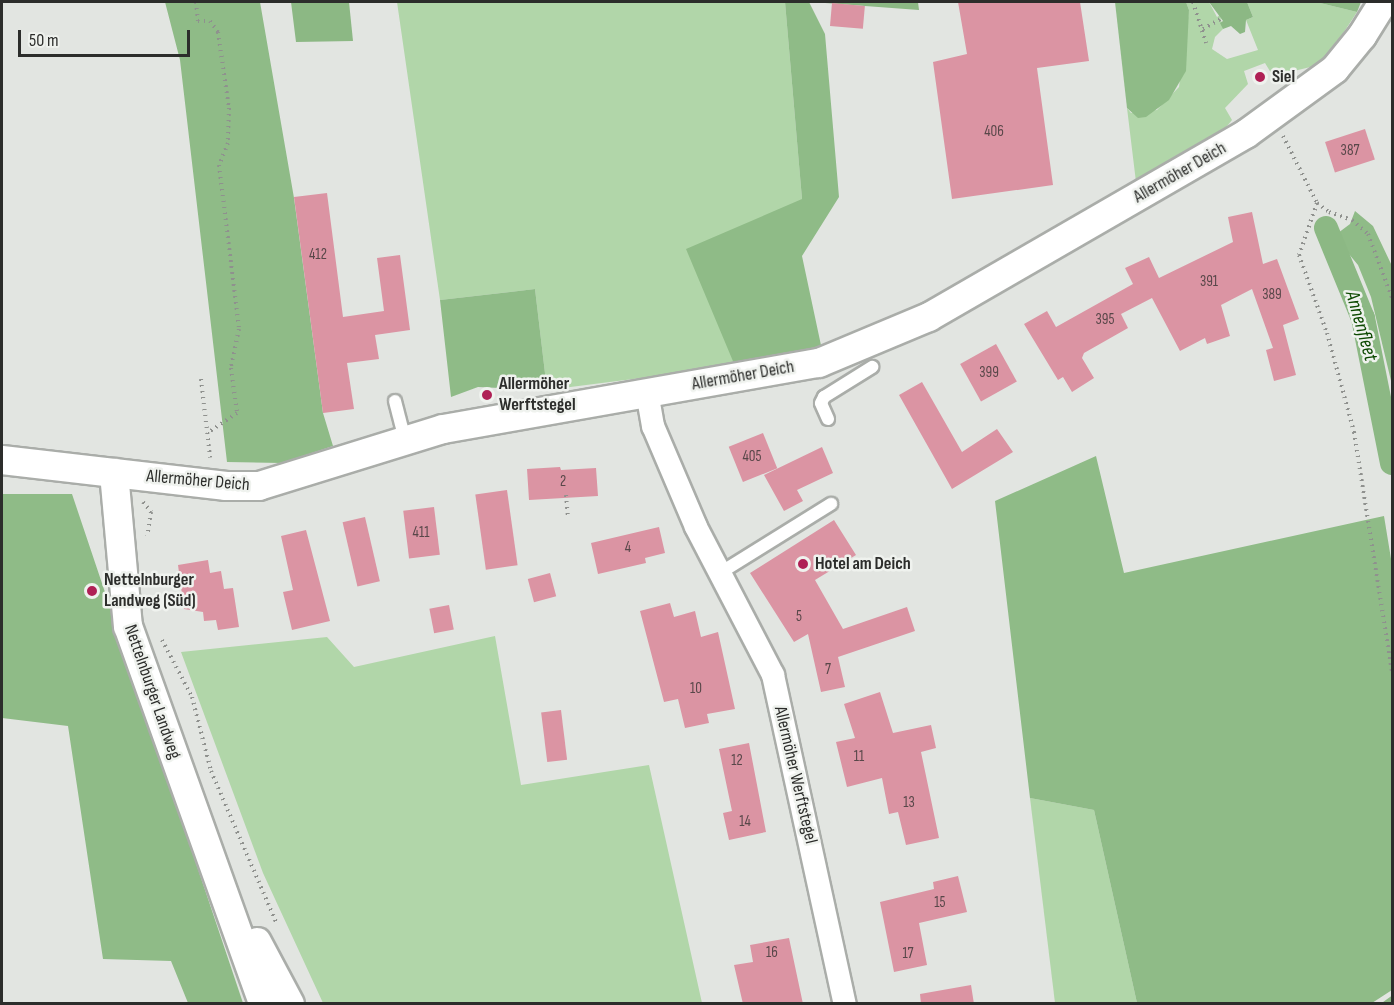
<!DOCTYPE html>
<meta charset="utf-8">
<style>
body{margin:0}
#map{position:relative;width:1394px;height:1005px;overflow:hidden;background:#e2e5e1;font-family:"Sofia Sans Condensed",sans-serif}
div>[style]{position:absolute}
.green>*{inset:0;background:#b1d6a9}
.forest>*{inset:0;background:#8fbb87}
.water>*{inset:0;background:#8cb884}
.stream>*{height:7px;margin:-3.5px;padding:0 3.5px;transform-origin:3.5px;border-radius:3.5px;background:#8cb884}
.canal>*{height:24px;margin:-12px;padding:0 12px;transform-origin:12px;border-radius:12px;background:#8cb884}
.building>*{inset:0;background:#db94a3;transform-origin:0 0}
.path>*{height:4px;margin-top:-2px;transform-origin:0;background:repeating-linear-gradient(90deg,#8f918e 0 1.5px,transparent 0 6px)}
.roads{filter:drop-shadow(2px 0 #aaada9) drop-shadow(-2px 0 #aaada9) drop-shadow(0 2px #aaada9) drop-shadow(0 -2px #aaada9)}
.service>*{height:12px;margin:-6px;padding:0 6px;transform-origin:6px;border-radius:6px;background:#fff}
.minor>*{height:22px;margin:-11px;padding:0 11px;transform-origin:11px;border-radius:11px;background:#fff}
.tertiary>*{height:28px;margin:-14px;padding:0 14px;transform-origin:14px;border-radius:14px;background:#fff}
.dots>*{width:16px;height:16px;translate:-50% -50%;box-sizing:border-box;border:3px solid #eff2ee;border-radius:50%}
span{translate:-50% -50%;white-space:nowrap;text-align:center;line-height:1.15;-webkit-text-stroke:5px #eff2ee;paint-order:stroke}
.number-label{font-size:15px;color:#584749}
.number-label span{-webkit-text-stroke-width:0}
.poi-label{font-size:18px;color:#2c2d2b;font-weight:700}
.left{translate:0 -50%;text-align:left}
.street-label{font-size:18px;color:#2c2d2b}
.water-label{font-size:20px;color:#0c4900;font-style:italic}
.frame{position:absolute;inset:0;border:3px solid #2c2d2b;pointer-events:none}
.scale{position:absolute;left:18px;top:30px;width:172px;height:27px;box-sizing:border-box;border:3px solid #2c2d2b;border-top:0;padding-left:8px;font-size:18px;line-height:21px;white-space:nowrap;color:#2c2d2b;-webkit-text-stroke:4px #eff2ee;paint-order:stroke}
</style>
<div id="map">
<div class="green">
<i style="clip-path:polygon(397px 2px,785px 2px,802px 199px,735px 366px,547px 390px,535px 289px,440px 300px)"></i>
<i style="clip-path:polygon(1186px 2px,1209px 2px,1217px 17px,1220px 15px,1223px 29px,1215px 37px,1212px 49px,1227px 59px,1258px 50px,1246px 20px,1253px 17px,1247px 2px,1316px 2px,1357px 12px,1323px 64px,1273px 76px,1265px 63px,1244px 71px,1248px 84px,1225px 108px,1232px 120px,1223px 131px,1136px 182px,1127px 108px,1131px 113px,1157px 110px,1179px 87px,1189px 10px)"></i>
<i style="clip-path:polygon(495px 636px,521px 785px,649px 765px,702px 1003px,323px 1003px,263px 873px,181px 652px,327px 637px,354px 667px)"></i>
<i style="clip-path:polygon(1030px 798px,1094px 810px,1137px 1003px,1055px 1003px)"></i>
</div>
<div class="forest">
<i style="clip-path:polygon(165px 2px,260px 2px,294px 198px,323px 413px,333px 446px,282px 463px,227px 462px,180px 60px)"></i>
<i style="clip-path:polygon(785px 2px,809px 2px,825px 34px,839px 197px,802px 256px,822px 350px,735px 366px,686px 249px,802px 199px)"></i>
<i style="clip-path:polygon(1115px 2px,1186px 2px,1189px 10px,1186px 71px,1169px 100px,1146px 117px,1138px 118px,1127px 108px)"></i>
<i style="clip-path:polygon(1316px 2px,1361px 2px,1357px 12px)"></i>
<i style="clip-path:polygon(1355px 211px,1373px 226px,1392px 266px,1392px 385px,1371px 297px,1358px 265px,1334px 236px,1350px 224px)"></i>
<i style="clip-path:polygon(535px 289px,547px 390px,478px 387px,451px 397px,440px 300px)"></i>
<i style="clip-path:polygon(1096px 456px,1124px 573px,1384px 516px,1392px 565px,1392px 990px,1372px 1003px,1137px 1003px,1094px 810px,1030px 798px,995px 501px)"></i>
<i style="clip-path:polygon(2px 494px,72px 494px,243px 1003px,188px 1003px,171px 961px,103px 959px,68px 726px,2px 718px)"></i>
</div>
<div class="water">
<i style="clip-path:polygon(291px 2px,349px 2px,353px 41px,296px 42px)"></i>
<i style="clip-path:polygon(812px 2px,918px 2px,919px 10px,865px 6px)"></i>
<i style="clip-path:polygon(1209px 2px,1247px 2px,1253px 17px,1246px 20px,1245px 32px,1240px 34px,1231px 26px,1223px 29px,1220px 23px,1223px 21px)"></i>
</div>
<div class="stream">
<i style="left:1385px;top:1004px;width:9px;rotate:-36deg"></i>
</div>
<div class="canal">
<i style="left:1326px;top:228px;width:97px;rotate:67.7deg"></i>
<i style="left:1363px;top:318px;width:148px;rotate:78.7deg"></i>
</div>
<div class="building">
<i style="clip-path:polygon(958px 2px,1080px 2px,1089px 61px,1037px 68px,1053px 185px,952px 199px,933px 62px,967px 54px)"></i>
<i style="left:832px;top:3px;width:33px;height:23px;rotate:5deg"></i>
<i style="left:1365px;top:129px;width:32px;height:42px;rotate:72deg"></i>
<i style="clip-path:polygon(327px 193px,343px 317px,384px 311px,377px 258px,400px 255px,410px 330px,375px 335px,379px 359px,347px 363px,354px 409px,323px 413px,294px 197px)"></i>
<i style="clip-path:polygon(1252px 212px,1263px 264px,1277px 259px,1299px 319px,1283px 325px,1296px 375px,1274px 381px,1266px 350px,1273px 348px,1252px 289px,1221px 305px,1230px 336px,1207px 344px,1205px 338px,1180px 351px,1152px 298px,1121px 314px,1128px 328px,1084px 353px,1082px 358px,1094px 378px,1072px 392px,1063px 377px,1058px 380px,1024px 324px,1047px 311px,1056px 327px,1133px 284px,1125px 268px,1149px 257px,1159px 278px,1233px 242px,1228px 217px)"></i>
<i style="left:996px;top:344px;width:43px;height:41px;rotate:61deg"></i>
<i style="clip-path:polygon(922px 382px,962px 452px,997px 429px,1013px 452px,952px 489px,899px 395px)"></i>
<i style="left:763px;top:433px;width:38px;height:37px;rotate:68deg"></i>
<i style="clip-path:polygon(822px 447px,833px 473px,797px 490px,803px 501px,784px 511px,764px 475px)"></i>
<i style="clip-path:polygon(560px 467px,561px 470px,596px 468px,598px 496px,529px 500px,527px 469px)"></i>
<i style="left:507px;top:490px;width:76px;height:32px;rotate:82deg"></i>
<i style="left:434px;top:507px;width:48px;height:31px;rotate:83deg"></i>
<i style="left:365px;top:517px;width:66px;height:23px;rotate:77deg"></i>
<i style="clip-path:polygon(834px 520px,856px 555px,815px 580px,843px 629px,907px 607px,915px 631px,838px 657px,845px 687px,821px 692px,808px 634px,794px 642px,750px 573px)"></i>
<i style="clip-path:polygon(659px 527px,665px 553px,645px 558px,646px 563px,598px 574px,591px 543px)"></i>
<i style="clip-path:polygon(306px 530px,330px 621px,292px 630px,283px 592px,293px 590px,281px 536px)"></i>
<i style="clip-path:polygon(208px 560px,210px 573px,221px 571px,224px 589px,233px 588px,239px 627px,218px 630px,216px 620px,204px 621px,203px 612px,184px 609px,178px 565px)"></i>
<i style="left:550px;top:573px;width:24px;height:23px;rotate:75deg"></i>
<i style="clip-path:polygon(670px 603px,674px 617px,695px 611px,701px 637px,718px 632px,735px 709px,707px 714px,709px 723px,685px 728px,678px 699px,664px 702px,640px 611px)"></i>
<i style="left:449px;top:605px;width:25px;height:20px;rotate:79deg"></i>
<i style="clip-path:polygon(880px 692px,893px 733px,931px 725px,936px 748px,921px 752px,939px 838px,906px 845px,898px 812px,889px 814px,882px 778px,847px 787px,836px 742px,855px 738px,844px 704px)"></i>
<i style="left:561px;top:710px;width:50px;height:20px;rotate:83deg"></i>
<i style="clip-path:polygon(749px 743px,766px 832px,729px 840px,723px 813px,732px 811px,719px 749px)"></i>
<i style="clip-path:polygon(958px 876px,967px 912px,919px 923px,927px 965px,894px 972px,880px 902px,934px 889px,933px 882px)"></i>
<i style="clip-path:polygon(789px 938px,803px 1004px,743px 1004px,734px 965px,753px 962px,750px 945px)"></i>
<i style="clip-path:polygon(971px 985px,974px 1004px,921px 1004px,920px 994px)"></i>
</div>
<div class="path">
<i style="left:196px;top:2px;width:19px;rotate:84deg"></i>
<i style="left:198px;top:21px;width:12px"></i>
<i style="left:210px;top:21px;width:14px;rotate:54deg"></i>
<i style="left:218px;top:32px;width:77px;rotate:81.8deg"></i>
<i style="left:229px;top:108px;width:35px;rotate:92deg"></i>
<i style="left:228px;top:143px;width:24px;rotate:112deg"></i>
<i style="left:219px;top:165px;width:165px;rotate:83deg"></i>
<i style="left:239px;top:329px;width:40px;rotate:102deg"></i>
<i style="left:231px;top:368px;width:45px;rotate:82.4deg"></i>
<i style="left:237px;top:413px;width:36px;rotate:146deg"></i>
<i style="left:1193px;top:2px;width:43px;rotate:72.4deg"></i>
<i style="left:1203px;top:29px;width:20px;rotate:-30deg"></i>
<i style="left:1283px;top:136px;width:75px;rotate:63.1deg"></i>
<i style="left:1317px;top:203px;width:15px;rotate:37deg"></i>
<i style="left:1329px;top:212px;width:24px;rotate:19deg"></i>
<i style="left:1352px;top:220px;width:21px;rotate:41deg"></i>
<i style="left:1368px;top:234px;width:68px;rotate:69.4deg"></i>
<i style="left:1317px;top:203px;width:55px;rotate:109.1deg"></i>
<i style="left:1299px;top:255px;width:83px;rotate:70.3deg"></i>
<i style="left:1327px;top:333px;width:103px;rotate:74.7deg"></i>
<i style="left:1354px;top:432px;width:244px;rotate:81deg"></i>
<i style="left:201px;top:379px;width:79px;rotate:83.4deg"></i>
<i style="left:566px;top:495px;width:24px;rotate:85deg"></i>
<i style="left:143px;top:502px;width:13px;rotate:51deg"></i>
<i style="left:151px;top:512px;width:24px;rotate:99deg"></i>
<i style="left:162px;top:640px;width:64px;rotate:62.2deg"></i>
<i style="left:192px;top:697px;width:76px;rotate:75.6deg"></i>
<i style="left:211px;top:771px;width:167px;rotate:66.7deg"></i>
</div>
<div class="roads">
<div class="service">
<i style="left:395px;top:401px;width:40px;rotate:75.6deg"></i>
<i style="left:828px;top:419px;width:17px;rotate:-114deg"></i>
<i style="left:821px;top:403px;width:7px;rotate:-63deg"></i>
<i style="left:824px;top:397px;width:57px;rotate:-32deg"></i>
<i style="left:720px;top:573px;width:131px;rotate:-31.9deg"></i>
</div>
<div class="minor">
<i style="left:647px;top:392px;width:35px;rotate:80deg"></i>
<i style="left:653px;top:426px;width:110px;rotate:66.9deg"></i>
<i style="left:696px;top:527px;width:167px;rotate:62.5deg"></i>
<i style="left:773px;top:675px;width:337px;rotate:77.7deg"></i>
</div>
<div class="tertiary">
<i style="left:2px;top:460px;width:226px;rotate:6.6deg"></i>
<i style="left:226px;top:486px;width:33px"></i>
<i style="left:259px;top:486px;width:193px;rotate:-17.2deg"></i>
<i style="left:443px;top:429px;width:382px;rotate:-10deg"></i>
<i style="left:819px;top:363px;width:119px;rotate:-22.7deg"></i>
<i style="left:929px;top:317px;width:366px;rotate:-30deg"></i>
<i style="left:1246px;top:134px;width:110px;rotate:-36.1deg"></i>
<i style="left:1335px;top:69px;width:43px;rotate:-50.7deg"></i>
<i style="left:1362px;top:36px;width:40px;rotate:-58deg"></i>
<i style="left:114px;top:473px;width:154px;rotate:84.8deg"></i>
<i style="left:128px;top:626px;width:401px;rotate:70.3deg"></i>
<i style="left:257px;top:942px;width:70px;rotate:62deg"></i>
</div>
</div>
<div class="dots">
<i style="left:1260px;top:77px;background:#af2055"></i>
<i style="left:487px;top:395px;background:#af2055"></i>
<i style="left:803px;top:564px;background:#af2055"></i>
<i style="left:92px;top:591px;background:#af2055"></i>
</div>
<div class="number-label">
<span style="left:994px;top:132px">406</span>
<span style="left:1350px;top:151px">387</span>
<span style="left:318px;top:255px">412</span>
<span style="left:1209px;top:282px">391</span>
<span style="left:1272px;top:295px">389</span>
<span style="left:1105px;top:320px">395</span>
<span style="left:989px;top:373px">399</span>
<span style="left:752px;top:457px">405</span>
<span style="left:563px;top:482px">2</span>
<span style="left:421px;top:533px">411</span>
<span style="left:628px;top:548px">4</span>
<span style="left:799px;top:617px">5</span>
<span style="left:828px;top:670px">7</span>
<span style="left:696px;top:689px">10</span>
<span style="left:859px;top:757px">11</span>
<span style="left:737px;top:761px">12</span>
<span style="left:909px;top:803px">13</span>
<span style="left:745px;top:822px">14</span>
<span style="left:940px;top:903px">15</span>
<span style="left:772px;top:953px">16</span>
<span style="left:908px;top:954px">17</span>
</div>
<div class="poi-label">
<span class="left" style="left:1272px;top:77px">Siel</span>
<span class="left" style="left:499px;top:395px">Allermöher<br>Werftstegel</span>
<span class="left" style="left:815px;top:564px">Hotel am Deich</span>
<span class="left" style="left:104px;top:591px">Nettelnburger<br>Landweg (Süd)</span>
</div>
<div class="street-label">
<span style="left:1180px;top:173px;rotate:-30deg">Allermöher Deich</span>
<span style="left:743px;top:376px;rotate:-10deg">Allermöher Deich</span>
<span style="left:198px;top:481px;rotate:5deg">Allermöher Deich</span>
<span style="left:152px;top:692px;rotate:71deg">Nettelnburger Landweg</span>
<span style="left:795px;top:775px;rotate:77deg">Allermöher Werftstegel</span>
</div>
<div class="water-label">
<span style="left:1361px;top:326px;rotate:74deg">Annenfleet</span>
</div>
<div class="frame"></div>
<div class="scale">50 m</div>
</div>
